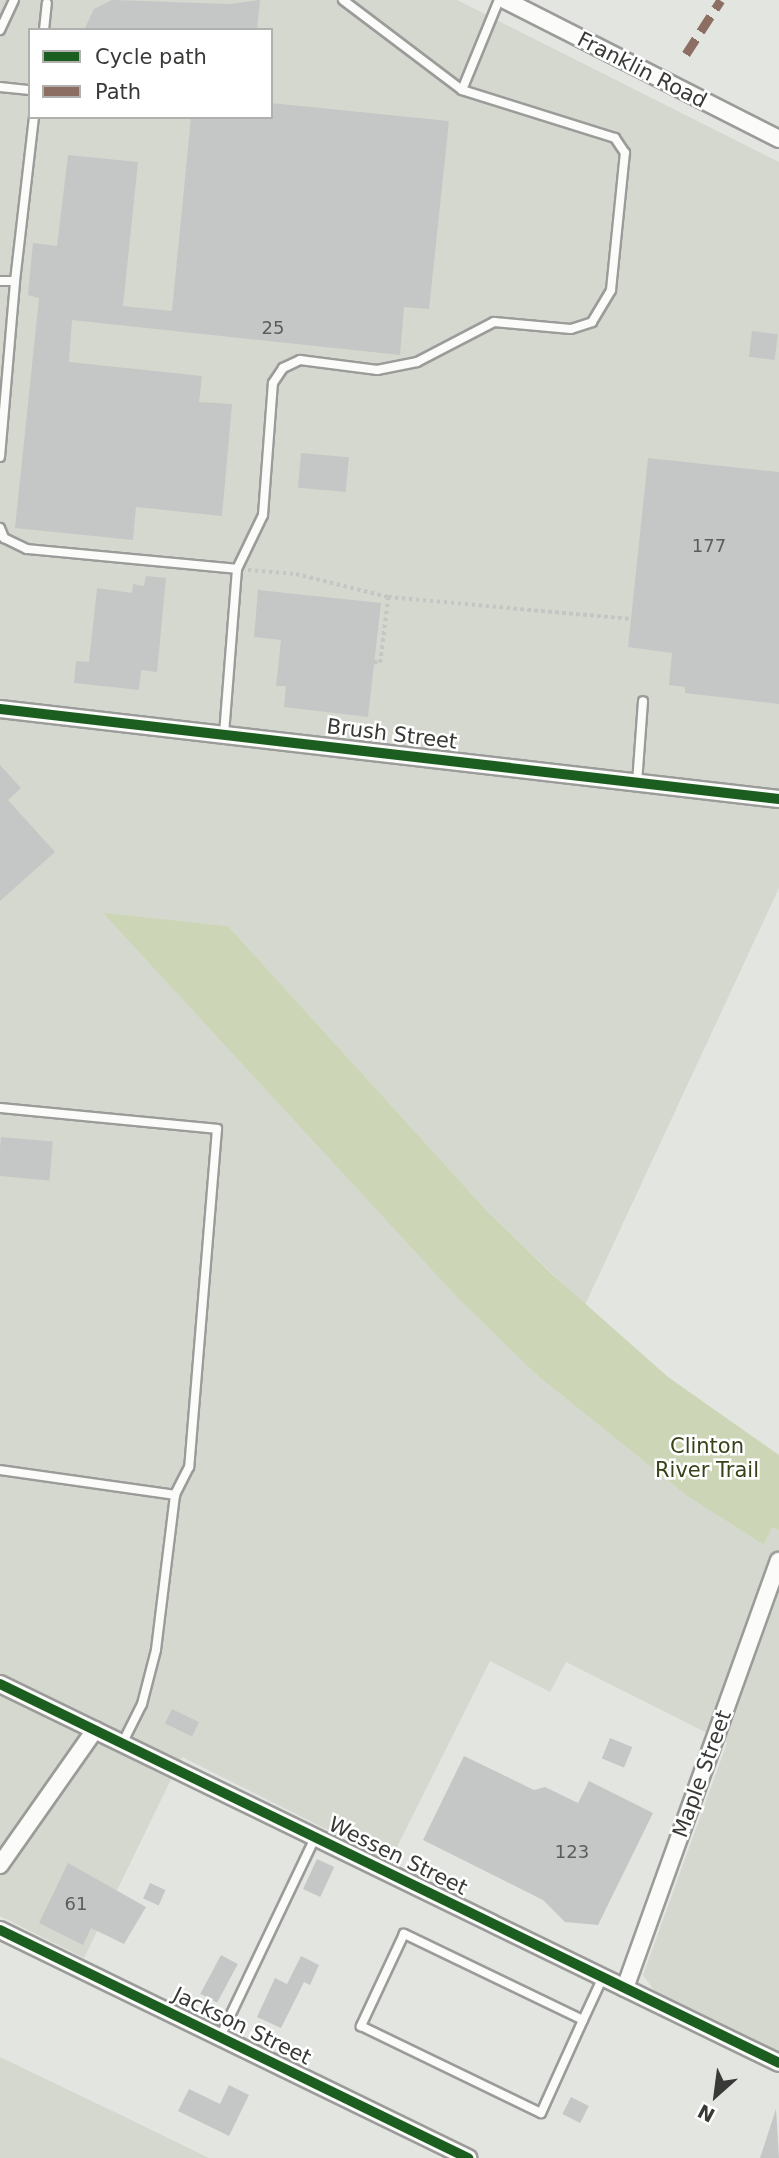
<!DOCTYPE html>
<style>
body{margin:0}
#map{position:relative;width:779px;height:2158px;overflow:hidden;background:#e3e5e1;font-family:"DejaVu Sans",sans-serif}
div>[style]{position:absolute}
.built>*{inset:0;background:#d5d8cf}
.green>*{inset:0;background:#ccd6b6}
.building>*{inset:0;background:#c5c7c6;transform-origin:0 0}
.path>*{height:3.5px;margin-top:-1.75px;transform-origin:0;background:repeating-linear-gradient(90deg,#c5c5c4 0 3.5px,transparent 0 7px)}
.roads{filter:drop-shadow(2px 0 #9b9c9a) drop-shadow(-2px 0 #9b9c9a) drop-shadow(0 2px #9b9c9a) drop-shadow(0 -2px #9b9c9a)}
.lane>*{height:8px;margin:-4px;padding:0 4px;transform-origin:4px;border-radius:4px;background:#fbfbfa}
.street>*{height:16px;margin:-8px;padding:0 8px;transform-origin:8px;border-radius:8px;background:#fbfbfa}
.quiet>*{height:9px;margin-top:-4.5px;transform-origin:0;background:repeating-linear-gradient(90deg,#8d6e63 0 18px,transparent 0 27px)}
.cycleway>*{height:10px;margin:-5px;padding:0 5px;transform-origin:5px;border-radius:5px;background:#1b5e20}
span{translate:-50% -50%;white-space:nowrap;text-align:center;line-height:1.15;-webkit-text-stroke:5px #fff;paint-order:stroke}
.number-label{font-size:18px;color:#5c5d5b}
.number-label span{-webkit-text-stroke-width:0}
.street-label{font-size:21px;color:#393a37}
.park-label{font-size:21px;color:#384219}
.legend{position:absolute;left:28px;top:28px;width:245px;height:91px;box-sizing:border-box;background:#fff;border:2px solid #b0b0af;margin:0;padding:9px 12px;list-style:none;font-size:21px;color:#393a37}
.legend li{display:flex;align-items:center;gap:14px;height:35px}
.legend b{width:35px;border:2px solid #b0b0af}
.north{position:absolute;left:681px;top:2060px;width:70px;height:70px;-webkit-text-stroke:5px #fff;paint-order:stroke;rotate:208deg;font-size:19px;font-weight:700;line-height:28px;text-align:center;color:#393a37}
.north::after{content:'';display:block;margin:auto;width:24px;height:32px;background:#393a37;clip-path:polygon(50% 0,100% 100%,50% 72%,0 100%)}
</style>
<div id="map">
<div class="built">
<i style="clip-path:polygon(evenodd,0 0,457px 0,779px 162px,779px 888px,585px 1305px,487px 1211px,228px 926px,104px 914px,538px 1376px,687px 1496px,764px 1545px,772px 1526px,779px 1530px,779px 2052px,656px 1993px,643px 1975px,727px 1743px,566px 1662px,550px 1692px,490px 1661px,390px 1861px,182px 1757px,84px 1958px,0 1916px,0 0,30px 30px,271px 30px,271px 117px,30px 117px,30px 30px)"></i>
<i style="clip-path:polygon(0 2057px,125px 2117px,209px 2158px,0 2158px)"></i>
</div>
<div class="green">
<i style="clip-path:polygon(103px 913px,228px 926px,487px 1211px,554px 1276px,668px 1377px,779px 1455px,779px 1530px,772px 1527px,764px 1545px,687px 1496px,538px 1376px,458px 1298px)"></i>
</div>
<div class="building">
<i style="clip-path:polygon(112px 0,230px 4px,260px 0,257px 30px,84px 30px,94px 9px)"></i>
<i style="clip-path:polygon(271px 103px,449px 121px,429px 309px,404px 307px,400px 355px,72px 320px,69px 362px,202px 376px,199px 402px,232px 404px,222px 516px,136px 507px,133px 540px,15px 528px,39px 298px,28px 295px,33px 243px,57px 246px,68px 155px,138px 162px,123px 306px,172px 311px,191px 117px,271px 117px)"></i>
<i style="left:752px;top:331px;width:26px;height:26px;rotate:7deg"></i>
<i style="left:301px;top:453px;width:48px;height:35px;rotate:5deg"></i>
<i style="clip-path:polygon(648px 458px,779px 472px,779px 704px,685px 693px,685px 687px,669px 685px,672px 653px,628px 647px)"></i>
<i style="clip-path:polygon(146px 576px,166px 578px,157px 672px,141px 670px,139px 690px,74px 683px,76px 661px,89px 662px,97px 588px,132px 593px,133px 584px,144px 586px)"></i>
<i style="clip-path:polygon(258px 590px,381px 603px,368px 717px,284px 707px,286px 686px,276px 686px,281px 640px,254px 637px)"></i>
<i style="clip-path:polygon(0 765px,21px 788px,8px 800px,55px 852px,0 901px)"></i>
<i style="left:1px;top:1137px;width:52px;height:39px;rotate:5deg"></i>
<i style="left:172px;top:1709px;width:30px;height:16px;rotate:26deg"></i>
<i style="left:610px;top:1738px;width:24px;height:22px;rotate:22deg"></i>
<i style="clip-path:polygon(464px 1756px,534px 1790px,545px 1787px,578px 1803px,589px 1781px,653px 1813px,598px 1925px,565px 1922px,543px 1900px,423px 1840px)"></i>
<i style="left:317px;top:1859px;width:19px;height:33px;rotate:25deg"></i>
<i style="clip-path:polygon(68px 1863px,146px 1907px,124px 1944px,91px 1928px,83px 1945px,39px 1923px)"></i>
<i style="left:150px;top:1883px;width:17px;height:17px;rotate:24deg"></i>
<i style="left:221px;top:1955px;width:19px;height:44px;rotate:28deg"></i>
<i style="clip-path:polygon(301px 1956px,319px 1965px,310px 1985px,304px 1982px,281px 2028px,257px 2017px,275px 1978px,287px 1984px)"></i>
<i style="clip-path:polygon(229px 2085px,249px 2095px,229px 2136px,178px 2111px,189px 2089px,220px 2104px)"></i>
<i style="left:571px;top:2097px;width:20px;height:19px;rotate:27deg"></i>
<i style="clip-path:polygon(776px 2109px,779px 2158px,760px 2158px)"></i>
</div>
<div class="path">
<i style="left:248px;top:570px;width:48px;rotate:4.8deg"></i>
<i style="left:296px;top:574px;width:95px;rotate:14deg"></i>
<i style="left:388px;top:597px;width:244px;rotate:5.2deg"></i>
<i style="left:374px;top:662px;width:6px;rotate:9deg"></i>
<i style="left:380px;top:663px;width:65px;rotate:-83deg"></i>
</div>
<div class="roads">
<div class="lane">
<i style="left:343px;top:0;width:149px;rotate:37.1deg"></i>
<i style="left:462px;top:90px;width:97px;rotate:-67.7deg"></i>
<i style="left:0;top:30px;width:33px;rotate:-65deg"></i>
<i style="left:44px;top:30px;width:27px;rotate:-84deg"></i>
<i style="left:0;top:87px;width:30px;rotate:6deg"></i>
<i style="left:0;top:281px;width:15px"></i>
<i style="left:15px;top:281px;width:165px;rotate:-83.4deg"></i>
<i style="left:0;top:457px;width:177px;rotate:-85.1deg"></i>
<i style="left:0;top:528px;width:11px;rotate:68deg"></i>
<i style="left:4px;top:538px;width:25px;rotate:26deg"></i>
<i style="left:27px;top:549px;width:211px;rotate:5.4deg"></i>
<i style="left:237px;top:569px;width:165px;rotate:94.5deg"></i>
<i style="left:237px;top:569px;width:60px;rotate:-64.3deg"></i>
<i style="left:263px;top:515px;width:132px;rotate:-85.7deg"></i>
<i style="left:273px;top:383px;width:18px;rotate:-56deg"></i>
<i style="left:283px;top:368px;width:19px;rotate:-25deg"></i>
<i style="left:300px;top:360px;width:78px;rotate:7.4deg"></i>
<i style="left:377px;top:370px;width:41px;rotate:-11.3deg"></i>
<i style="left:417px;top:362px;width:87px;rotate:-27.5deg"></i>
<i style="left:494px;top:322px;width:77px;rotate:5.2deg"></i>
<i style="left:571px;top:329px;width:22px;rotate:-18deg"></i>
<i style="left:592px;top:322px;width:37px;rotate:-59deg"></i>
<i style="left:611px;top:290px;width:138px;rotate:-84.2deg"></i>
<i style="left:625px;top:153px;width:18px;rotate:-124deg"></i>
<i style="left:615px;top:138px;width:160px;rotate:-162.6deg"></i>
<i style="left:637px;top:783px;width:82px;rotate:-85.8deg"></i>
<i style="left:0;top:1108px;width:218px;rotate:5.5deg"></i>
<i style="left:217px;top:1129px;width:339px;rotate:94.7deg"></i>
<i style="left:189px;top:1467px;width:31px;rotate:117deg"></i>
<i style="left:0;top:1470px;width:177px;rotate:8.1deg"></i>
<i style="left:175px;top:1495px;width:156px;rotate:97deg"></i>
<i style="left:156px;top:1650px;width:56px;rotate:104.5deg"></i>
<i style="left:142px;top:1704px;width:45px;rotate:116.6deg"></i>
<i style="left:583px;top:2020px;width:199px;rotate:-154.3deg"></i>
<i style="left:404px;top:1934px;width:102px;rotate:115.1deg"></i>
<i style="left:361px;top:2026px;width:200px;rotate:25.8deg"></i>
<i style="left:541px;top:2113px;width:102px;rotate:-65.7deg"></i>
<i style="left:583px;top:2020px;width:47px;rotate:-65.1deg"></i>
<i style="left:220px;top:2037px;width:221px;rotate:-64.5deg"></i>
</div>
<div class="street">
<i style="left:505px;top:0;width:307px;rotate:26.9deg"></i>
<i style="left:0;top:709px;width:784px;rotate:6.59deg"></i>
<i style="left:0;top:1684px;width:866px;rotate:25.94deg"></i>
<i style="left:0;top:1865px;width:165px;rotate:-54.9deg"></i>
<i style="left:0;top:1930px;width:521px;rotate:25.97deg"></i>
<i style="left:625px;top:1988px;width:454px;rotate:-70.2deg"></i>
</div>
</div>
<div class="quiet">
<i style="left:686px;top:54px;width:64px;rotate:-57.1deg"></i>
</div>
<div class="cycleway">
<i style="left:0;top:709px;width:784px;rotate:6.59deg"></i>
<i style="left:0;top:1684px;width:866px;rotate:25.94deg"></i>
<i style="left:0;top:1930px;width:521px;rotate:25.97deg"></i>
</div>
<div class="number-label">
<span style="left:273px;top:328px">25</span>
<span style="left:709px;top:546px">177</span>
<span style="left:572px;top:1852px">123</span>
<span style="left:76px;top:1904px">61</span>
</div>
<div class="street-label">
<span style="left:642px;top:70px;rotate:27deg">Franklin Road</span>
<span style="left:392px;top:734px;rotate:7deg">Brush Street</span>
<span style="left:702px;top:1774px;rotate:-70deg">Maple Street</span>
<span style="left:398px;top:1856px;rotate:26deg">Wessen Street</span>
<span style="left:242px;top:2026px;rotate:26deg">Jackson Street</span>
</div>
<div class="park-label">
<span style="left:707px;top:1458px">Clinton<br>River Trail</span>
</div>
<ul class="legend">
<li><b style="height:9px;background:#1b5e20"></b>Cycle path</li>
<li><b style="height:9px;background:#8d6e63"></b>Path</li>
</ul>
<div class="north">N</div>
</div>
